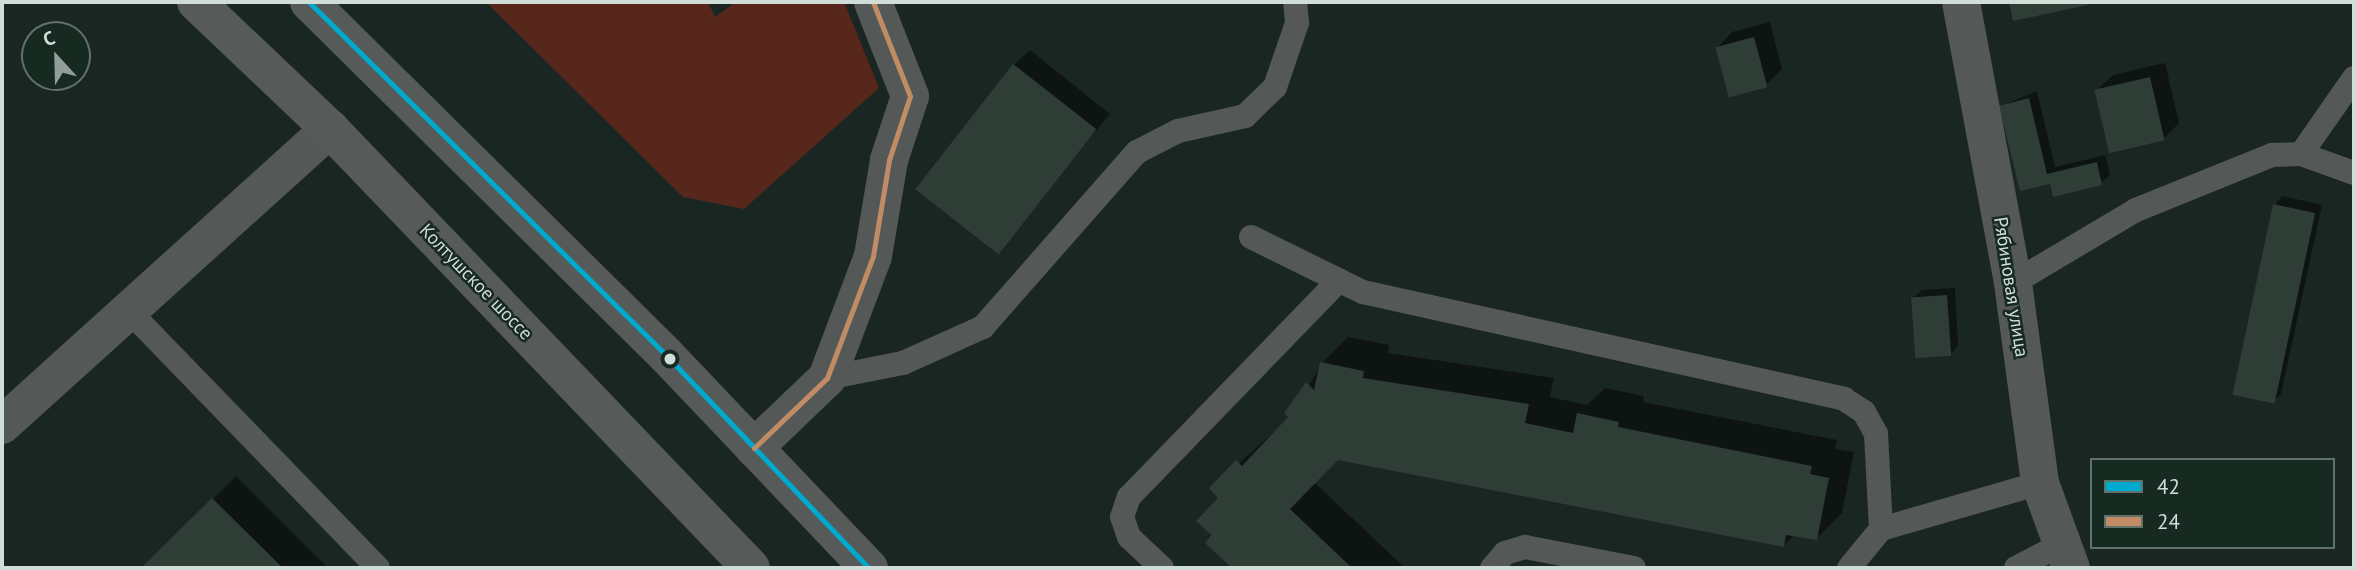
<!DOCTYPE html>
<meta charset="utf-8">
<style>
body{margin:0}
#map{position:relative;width:2356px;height:570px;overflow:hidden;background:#1a2621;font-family:"PT Sans",sans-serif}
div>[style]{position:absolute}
.green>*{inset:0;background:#58271b}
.shadow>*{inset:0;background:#0007}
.building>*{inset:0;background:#2f3d37;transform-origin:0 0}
.lane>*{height:24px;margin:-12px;padding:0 12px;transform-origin:12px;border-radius:12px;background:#545857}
.street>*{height:38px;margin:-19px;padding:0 19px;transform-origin:19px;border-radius:19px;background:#545857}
.secondary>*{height:38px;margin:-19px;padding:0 19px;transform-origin:19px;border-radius:19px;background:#565b59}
.bus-1>*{height:5px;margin:-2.5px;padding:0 2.5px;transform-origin:2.5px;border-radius:2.5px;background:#00a9ce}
.bus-2>*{height:5px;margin:-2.5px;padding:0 2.5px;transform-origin:2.5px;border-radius:2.5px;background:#c18c65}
.dots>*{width:19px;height:19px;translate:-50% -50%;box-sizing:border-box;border:4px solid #162a22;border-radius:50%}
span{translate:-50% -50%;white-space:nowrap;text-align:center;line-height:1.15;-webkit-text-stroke:5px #162a22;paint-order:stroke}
.street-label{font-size:19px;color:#d1ddd7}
.frame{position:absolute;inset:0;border:4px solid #d1ddd7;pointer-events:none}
.legend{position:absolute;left:2090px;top:458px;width:245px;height:91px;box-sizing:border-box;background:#162a22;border:2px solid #61726a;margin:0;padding:9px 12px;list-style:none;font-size:21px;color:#d1ddd7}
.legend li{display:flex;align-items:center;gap:14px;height:35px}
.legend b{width:35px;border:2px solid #61726a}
.north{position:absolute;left:21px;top:21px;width:70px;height:70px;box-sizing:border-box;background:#162a22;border:2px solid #61726a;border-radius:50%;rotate:338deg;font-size:19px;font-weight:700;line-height:28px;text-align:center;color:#d1ddd7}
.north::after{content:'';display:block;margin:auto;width:24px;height:32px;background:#919d97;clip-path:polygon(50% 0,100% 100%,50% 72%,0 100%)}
</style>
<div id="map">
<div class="green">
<i style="clip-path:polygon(486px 2px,708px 2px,715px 17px,736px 2px,844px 2px,879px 88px,744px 209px,683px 197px)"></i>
</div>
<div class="shadow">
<i style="clip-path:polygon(1770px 22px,1782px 69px,1766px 85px,1717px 48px,1732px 32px)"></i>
<i style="clip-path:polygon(1030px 50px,1110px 114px,995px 252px,1014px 65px)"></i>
<i style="clip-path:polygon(2165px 63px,2179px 123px,2164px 138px,2097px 90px,2113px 75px)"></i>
<i style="clip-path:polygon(2037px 91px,2055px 167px,2105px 155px,2110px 175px,2101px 183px,2051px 182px,2001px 106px)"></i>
<i style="clip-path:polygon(2283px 196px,2322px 205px,2281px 394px,2273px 402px,2274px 205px)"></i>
<i style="clip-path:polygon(1955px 288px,1958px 346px,1950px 355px,1913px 298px,1922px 290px)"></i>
<i style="clip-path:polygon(1348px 337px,1389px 345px,1388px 353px,1554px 378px,1550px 397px,1587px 405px,1605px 388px,1644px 396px,1643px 402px,1837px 440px,1835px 449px,1854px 452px,1842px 513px,1816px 539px,1794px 535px,1783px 546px,1338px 459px,1315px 483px,1405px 568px,1236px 568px,1207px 542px,1221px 498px,1211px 488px,1291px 417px,1322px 363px)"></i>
<i style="clip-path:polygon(236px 476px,328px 568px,144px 568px)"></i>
</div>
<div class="building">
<i style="clip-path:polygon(2009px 2px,2096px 2px,2096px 3px,2013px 21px)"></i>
<i style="left:1754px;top:37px;width:52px;height:40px;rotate:75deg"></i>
<i style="left:1013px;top:64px;width:106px;height:159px;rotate:38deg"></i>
<i style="left:2150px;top:77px;width:65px;height:57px;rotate:77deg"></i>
<i style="clip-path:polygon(2029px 98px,2047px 174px,2097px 162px,2102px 185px,2053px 197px,2050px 184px,2020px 191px,1999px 106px)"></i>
<i style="left:2273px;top:204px;width:43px;height:195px;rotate:12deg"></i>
<i style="left:1947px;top:295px;width:61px;height:36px;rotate:86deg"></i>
<i style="clip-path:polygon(1320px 362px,1364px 371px,1363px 378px,1529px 404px,1525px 423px,1573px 433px,1577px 413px,1619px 422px,1618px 427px,1812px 466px,1810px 474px,1829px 478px,1817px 540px,1786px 535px,1784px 547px,1338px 460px,1290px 509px,1352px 568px,1232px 568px,1205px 543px,1211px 535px,1196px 521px,1218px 498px,1209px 488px,1236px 460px,1242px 466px,1288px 417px,1284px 413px,1306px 382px,1314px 390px)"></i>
<i style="clip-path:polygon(212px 498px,283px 568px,141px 568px)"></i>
</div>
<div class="lane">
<i style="left:2301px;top:154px;width:93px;rotate:-55.1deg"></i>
<i style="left:1251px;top:237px;width:125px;rotate:26.2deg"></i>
<i style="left:1363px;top:292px;width:493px;rotate:12.5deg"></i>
<i style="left:1844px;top:399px;width:24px;rotate:33deg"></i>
<i style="left:1864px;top:412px;width:25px;rotate:61deg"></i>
<i style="left:1876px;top:434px;width:95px;rotate:87deg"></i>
<i style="left:2013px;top:283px;width:143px;rotate:-30.7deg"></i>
<i style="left:2136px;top:210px;width:147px;rotate:-22deg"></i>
<i style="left:2272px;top:155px;width:29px;rotate:-2deg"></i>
<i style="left:2301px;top:154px;width:56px;rotate:19.7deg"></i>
<i style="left:128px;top:310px;width:359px;rotate:45.9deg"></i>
<i style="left:827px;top:378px;width:77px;rotate:-11.2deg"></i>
<i style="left:903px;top:363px;width:88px;rotate:-24.2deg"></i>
<i style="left:983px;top:327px;width:233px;rotate:-48.7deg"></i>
<i style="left:1137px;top:152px;width:46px;rotate:-27.1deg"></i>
<i style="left:1178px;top:131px;width:69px;rotate:-12.6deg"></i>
<i style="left:1245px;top:116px;width:42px;rotate:-44deg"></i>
<i style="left:1275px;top:87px;width:68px;rotate:-71deg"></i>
<i style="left:1297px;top:23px;width:21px;rotate:-95deg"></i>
<i style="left:1162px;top:568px;width:45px;rotate:-136.8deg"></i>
<i style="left:1129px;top:537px;width:21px;rotate:-109deg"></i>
<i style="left:1122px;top:517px;width:21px;rotate:-71deg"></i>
<i style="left:1129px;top:497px;width:302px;rotate:-45.9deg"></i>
<i style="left:1492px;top:568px;width:20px;rotate:-49deg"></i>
<i style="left:1505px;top:553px;width:21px;rotate:-17deg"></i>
<i style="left:1525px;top:547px;width:111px;rotate:10.9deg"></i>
<i style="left:1849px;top:568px;width:50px;rotate:-50.6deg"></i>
<i style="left:1881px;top:529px;width:166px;rotate:-16.1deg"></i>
<i style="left:2016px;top:568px;width:50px;rotate:-27.6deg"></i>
</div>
<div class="street">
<i style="left:1961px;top:2px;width:286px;rotate:79.5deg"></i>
<i style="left:2013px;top:283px;width:202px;rotate:82.3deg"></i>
<i style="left:2040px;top:483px;width:90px;rotate:70deg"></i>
<i style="left:2px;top:425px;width:442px;rotate:-42.1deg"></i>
<i style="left:754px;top:448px;width:101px;rotate:-43.8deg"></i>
<i style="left:827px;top:378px;width:130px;rotate:-69.3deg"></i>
<i style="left:873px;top:256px;width:97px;rotate:-80.5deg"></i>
<i style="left:889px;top:160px;width:67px;rotate:-71.8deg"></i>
<i style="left:910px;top:96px;width:101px;rotate:-111.5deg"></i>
</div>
<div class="secondary">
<i style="left:196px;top:2px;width:185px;rotate:43.5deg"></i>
<i style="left:330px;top:129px;width:608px;rotate:46.2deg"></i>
<i style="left:309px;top:2px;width:501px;rotate:44.68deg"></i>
<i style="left:665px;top:354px;width:296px;rotate:46.4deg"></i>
</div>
<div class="bus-1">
<i style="left:309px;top:2px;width:501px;rotate:44.68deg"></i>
<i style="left:665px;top:354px;width:296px;rotate:46.4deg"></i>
</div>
<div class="bus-2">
<i style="left:754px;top:448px;width:101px;rotate:-43.8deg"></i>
<i style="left:827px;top:378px;width:130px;rotate:-69.3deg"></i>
<i style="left:873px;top:256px;width:97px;rotate:-80.5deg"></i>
<i style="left:889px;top:160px;width:67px;rotate:-71.8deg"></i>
<i style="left:910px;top:96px;width:101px;rotate:-111.5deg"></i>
</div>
<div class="dots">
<i style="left:670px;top:359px;background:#d1ddd7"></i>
</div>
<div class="street-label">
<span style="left:476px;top:282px;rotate:46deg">Колтушское шоссе</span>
<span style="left:2011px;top:287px;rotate:81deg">Рябиновая улица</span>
</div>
<div class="frame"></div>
<ul class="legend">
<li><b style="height:9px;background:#00a9ce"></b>42</li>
<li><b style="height:9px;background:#c18c65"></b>24</li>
</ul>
<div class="north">С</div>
</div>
